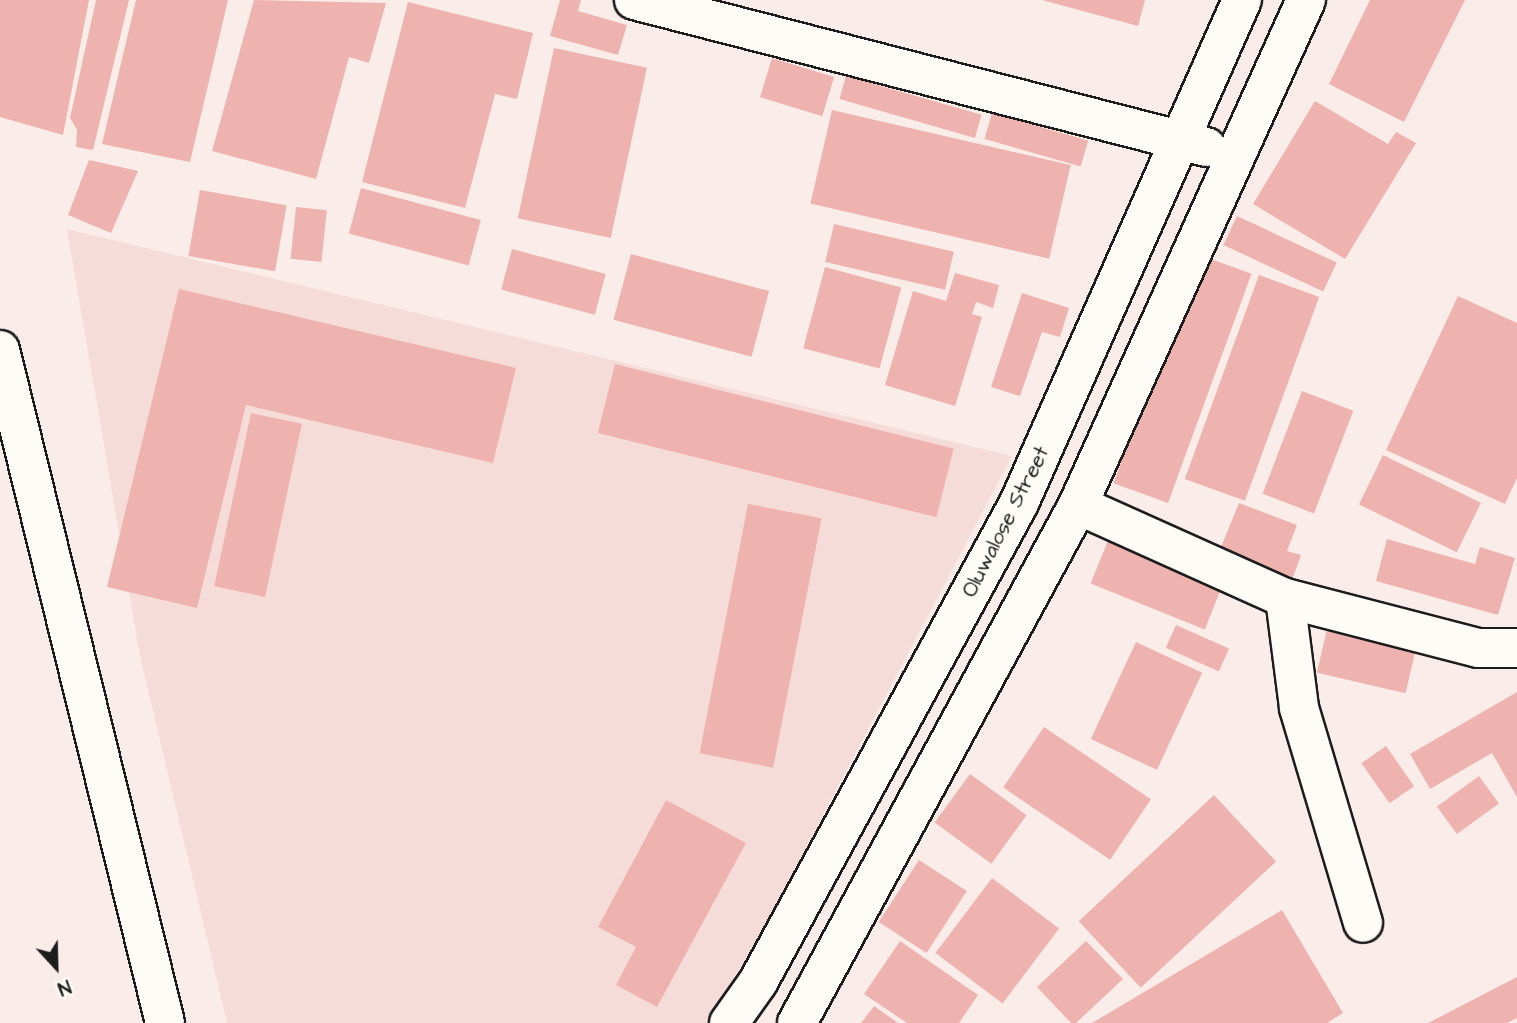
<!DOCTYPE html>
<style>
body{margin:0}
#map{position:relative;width:1517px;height:1023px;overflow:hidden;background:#faede9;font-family:"Architects Daughter",sans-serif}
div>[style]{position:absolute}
.built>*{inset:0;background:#f6dcd8}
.building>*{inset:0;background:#eeb3af;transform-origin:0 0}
.roads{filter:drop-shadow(2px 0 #1c1c1c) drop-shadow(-2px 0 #1c1c1c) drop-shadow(0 2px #1c1c1c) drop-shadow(0 -2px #1c1c1c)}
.minor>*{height:38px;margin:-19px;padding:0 19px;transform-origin:19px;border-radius:19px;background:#fdfcf7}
span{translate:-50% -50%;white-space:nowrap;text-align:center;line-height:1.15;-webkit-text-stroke:5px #fdfcf7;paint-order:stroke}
.street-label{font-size:21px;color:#1c1c1c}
.north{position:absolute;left:21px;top:932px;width:70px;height:70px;-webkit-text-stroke:5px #fdfcf7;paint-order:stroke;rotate:158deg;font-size:19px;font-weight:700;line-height:28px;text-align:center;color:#1c1c1c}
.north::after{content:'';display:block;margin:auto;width:24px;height:32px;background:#1c1c1c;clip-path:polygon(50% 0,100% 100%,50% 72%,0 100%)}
</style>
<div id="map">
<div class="built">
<i style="clip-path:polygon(67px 229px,1012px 456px,755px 944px,705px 1023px,227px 1023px,140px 656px)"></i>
</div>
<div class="building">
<i style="clip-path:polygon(0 0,89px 0,63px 135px,0 117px)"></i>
<i style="clip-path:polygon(96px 0,129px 0,93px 150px,76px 147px,77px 130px,70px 118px)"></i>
<i style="clip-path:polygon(136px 0,228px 0,190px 162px,102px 144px)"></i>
<i style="clip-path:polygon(254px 0,386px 3px,369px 63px,349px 57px,316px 179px,212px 151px)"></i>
<i style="clip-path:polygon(560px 0,581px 0,578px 11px,627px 25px,618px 55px,550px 36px)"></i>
<i style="clip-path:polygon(1042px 0,1145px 0,1138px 26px)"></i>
<i style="clip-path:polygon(1370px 0,1465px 0,1404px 122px,1329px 84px)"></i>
<i style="clip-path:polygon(408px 2px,533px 33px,517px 99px,495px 94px,465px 208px,362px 182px)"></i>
<i style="left:554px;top:48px;width:95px;height:174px;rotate:12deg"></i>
<i style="left:772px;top:58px;width:65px;height:41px;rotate:17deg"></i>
<i style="left:846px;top:76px;width:141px;height:24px;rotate:16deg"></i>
<i style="clip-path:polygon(1315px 101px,1388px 144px,1396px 132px,1416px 143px,1345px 259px,1253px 204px)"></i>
<i style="left:832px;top:110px;width:245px;height:96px;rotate:13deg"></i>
<i style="left:992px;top:113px;width:100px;height:27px;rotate:16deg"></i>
<i style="clip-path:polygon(89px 160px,138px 171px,111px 233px,68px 215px)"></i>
<i style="left:361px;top:188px;width:124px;height:47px;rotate:15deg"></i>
<i style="left:200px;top:190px;width:88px;height:67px;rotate:10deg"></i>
<i style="left:296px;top:207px;width:31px;height:52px;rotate:6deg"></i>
<i style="left:1237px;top:216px;width:110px;height:32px;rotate:25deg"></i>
<i style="left:834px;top:224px;width:123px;height:39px;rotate:13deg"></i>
<i style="left:512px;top:249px;width:97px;height:42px;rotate:15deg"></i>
<i style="left:631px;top:254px;width:143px;height:68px;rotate:15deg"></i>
<i style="left:1197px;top:254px;width:58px;height:244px;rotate:20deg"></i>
<i style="left:825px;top:267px;width:79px;height:84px;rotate:15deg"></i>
<i style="clip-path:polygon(955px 273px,999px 285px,993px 308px,976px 302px,972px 314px,982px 317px,955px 406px,885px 385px,913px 291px,946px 301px)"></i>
<i style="left:1259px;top:275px;width:64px;height:217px;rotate:20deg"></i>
<i style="clip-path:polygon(179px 289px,516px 368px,493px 463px,246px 405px,197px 608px,107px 587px)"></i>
<i style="clip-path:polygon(1022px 293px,1069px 308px,1060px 337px,1042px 332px,1020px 396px,991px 387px)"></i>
<i style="clip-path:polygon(1458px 296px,1517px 323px,1517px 478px,1505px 504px,1386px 450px)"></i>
<i style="left:615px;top:364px;width:349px;height:71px;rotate:14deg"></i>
<i style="left:1302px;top:391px;width:55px;height:110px;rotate:21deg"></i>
<i style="left:251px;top:413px;width:52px;height:177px;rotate:12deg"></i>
<i style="left:1383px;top:455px;width:109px;height:55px;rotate:26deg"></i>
<i style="clip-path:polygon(1239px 503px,1297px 525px,1287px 551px,1301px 555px,1292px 580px,1219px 552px)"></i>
<i style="left:748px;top:504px;width:75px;height:254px;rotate:11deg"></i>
<i style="left:1109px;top:538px;width:123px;height:49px;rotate:22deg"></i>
<i style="clip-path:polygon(1387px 539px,1475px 564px,1480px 547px,1515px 558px,1498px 615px,1376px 581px)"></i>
<i style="left:1176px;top:625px;width:58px;height:25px;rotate:24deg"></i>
<i style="left:1327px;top:629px;width:91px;height:45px;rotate:13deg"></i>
<i style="left:1136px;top:642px;width:73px;height:107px;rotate:25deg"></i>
<i style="clip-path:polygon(1517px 692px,1517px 797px,1492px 753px,1430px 789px,1410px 754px)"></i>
<i style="left:1044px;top:727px;width:129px;height:73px;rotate:34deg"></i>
<i style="left:1386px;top:746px;width:49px;height:30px;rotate:55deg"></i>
<i style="left:970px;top:774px;width:70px;height:60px;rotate:36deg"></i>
<i style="left:1479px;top:776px;width:34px;height:52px;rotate:54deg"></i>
<i style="left:1214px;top:795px;width:91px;height:185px;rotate:47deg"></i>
<i style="clip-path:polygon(666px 800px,746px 843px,657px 1007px,616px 985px,636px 947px,598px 927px)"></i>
<i style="left:919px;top:860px;width:57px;height:74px;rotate:33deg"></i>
<i style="left:992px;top:878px;width:84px;height:94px;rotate:37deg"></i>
<i style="clip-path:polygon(1282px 910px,1343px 1013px,1327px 1023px,1092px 1023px)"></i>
<i style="clip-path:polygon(900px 941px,978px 995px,959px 1023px,907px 1023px,864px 994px)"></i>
<i style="clip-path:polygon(1086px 941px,1123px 979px,1076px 1023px,1071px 1023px,1037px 987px)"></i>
<i style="clip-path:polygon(1517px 977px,1517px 1018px,1507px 1023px,1428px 1023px)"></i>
<i style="clip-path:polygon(874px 1006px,898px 1023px,861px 1023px)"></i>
</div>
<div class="roads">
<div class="minor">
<i style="left:634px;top:0;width:591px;rotate:14.41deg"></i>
<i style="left:0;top:350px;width:693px;rotate:76.22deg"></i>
<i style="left:1078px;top:505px;width:227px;rotate:24.2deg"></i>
<i style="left:1285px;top:598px;width:199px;rotate:14.5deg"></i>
<i style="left:1478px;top:648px;width:39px"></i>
<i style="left:1285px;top:598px;width:111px;rotate:82.7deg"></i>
<i style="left:1299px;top:708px;width:224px;rotate:73.4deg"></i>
<i style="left:729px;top:1023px;width:50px;rotate:-54.7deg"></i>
<i style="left:758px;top:982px;width:545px;rotate:-61.41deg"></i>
<i style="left:1019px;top:503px;width:550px;rotate:-66.09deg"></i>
<i style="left:797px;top:1023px;width:589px;rotate:-61.52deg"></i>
<i style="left:1078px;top:505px;width:554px;rotate:-65.7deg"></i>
</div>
</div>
<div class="street-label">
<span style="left:1006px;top:522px;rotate:-63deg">Oluwalose Street</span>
</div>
<div class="north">N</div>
</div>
